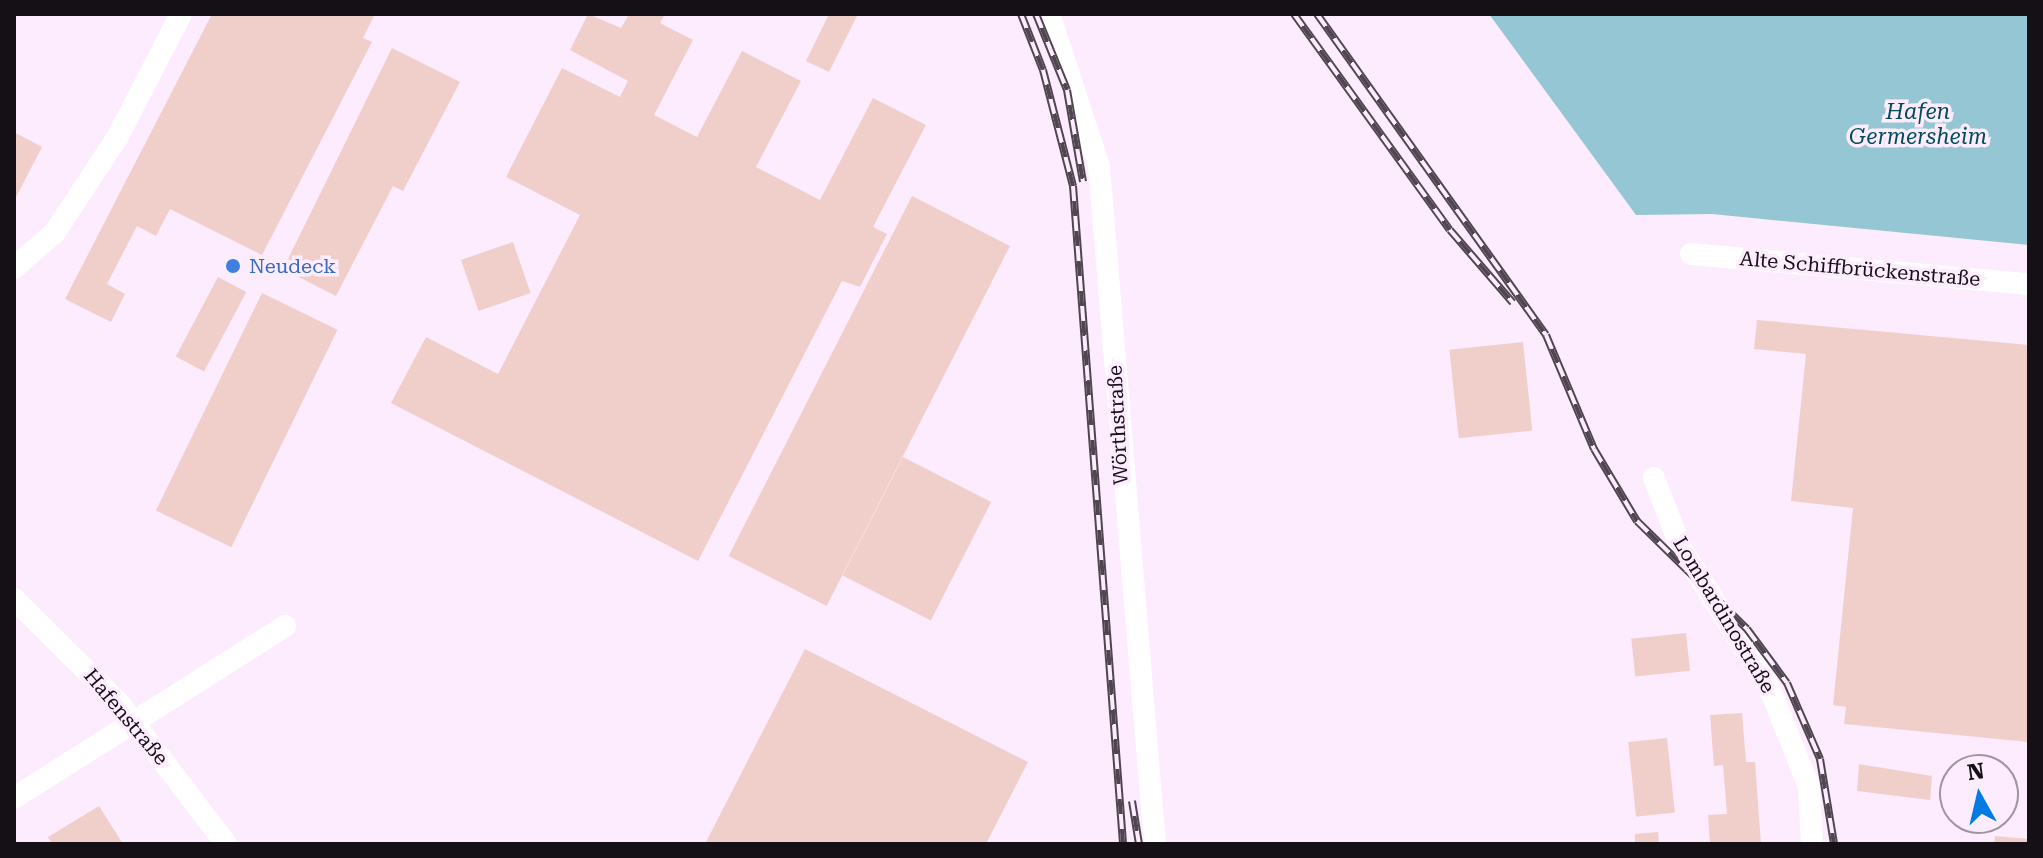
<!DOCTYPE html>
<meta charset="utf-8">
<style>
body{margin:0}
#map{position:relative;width:2043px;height:858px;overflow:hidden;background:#fcecfe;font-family:"Roboto Serif",serif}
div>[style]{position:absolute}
.water>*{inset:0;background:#94c6d3}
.building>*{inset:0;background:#f0cfca;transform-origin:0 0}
.minor>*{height:22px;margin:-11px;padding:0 11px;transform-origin:11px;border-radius:11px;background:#fff}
.rail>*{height:8px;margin-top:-4px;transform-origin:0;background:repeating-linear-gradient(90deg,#fcecfe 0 15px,#4f4650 0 30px);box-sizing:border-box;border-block:2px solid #4f4650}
.dots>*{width:22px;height:22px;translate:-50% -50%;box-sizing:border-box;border:4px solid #fcecfe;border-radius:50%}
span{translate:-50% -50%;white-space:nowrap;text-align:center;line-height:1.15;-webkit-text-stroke:7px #fcecfe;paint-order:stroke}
.shop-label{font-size:20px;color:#366cbe}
.left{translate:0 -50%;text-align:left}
.street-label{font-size:20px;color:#150f16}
.water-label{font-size:22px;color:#014d5c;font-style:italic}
.frame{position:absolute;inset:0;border:16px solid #150f16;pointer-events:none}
.north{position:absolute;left:1939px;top:754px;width:80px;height:80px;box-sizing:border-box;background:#fcecfe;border:2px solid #a094a1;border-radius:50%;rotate:352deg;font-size:22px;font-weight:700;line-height:32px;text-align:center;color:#150f16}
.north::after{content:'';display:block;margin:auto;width:28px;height:36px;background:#017be1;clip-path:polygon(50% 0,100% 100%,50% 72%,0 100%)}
</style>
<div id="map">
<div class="water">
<i style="clip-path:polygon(1489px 14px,2029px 14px,2029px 245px,1712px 214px,1636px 215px)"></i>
</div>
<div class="building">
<i style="clip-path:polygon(212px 14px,375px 14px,363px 38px,372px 42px,262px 255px,170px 209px,156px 236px,137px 226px,107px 284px,125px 294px,111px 322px,65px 299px)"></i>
<i style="clip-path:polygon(588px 14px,621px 28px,629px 14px,665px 14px,660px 23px,693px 40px,654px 115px,697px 137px,742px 51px,801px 81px,756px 167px,820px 200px,873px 98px,926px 125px,873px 227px,887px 234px,860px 287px,842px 281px,698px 561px,391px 403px,426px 337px,498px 374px,580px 215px,506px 177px,562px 68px,620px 97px,628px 81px,570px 50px)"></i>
<i style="clip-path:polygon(829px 14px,858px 14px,829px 72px,806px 61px)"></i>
<i style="clip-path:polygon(392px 48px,460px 82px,403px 191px,393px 186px,336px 296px,283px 269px)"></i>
<i style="clip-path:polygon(14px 132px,42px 147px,14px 201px)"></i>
<i style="left:912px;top:196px;width:110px;height:404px;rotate:27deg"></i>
<i style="left:513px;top:242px;width:54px;height:55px;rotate:71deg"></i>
<i style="left:218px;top:277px;width:32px;height:90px;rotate:28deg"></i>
<i style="left:262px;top:293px;width:84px;height:242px;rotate:26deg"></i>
<i style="clip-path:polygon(1757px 320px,2029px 345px,2029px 742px,1844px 724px,1846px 707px,1833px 705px,1853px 508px,1791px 501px,1806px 354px,1754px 349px)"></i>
<i style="left:1523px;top:342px;width:89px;height:74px;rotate:84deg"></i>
<i style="left:903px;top:457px;width:99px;height:133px;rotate:27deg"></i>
<i style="left:1686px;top:633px;width:38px;height:55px;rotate:84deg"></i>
<i style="clip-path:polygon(805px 649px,1028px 762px,986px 844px,705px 844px)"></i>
<i style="clip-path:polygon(1742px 713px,1746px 762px,1755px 762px,1761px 844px,1710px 844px,1708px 815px,1727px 814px,1723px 765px,1714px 766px,1710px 715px)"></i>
<i style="left:1667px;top:738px;width:75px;height:39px;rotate:84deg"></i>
<i style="clip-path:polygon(1859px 764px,1932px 776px,1930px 800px,1857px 791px)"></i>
<i style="clip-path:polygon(99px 806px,123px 844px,52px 844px,48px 837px)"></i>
<i style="clip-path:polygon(1658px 832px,1659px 844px,1635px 844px,1635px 834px)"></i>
<i style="clip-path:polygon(1995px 836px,2029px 839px,2029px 844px,1994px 844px)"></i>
</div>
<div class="minor">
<i style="left:1049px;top:14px;width:160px;rotate:71.8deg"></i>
<i style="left:1099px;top:166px;width:680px;rotate:85.28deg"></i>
<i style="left:1691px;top:254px;width:339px;rotate:5.1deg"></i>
<i style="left:14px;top:268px;width:55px;rotate:-41.3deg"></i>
<i style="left:55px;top:232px;width:113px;rotate:-56.6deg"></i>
<i style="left:117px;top:138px;width:140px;rotate:-62.7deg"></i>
<i style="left:1654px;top:478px;width:75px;rotate:68.9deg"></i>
<i style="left:1681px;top:548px;width:167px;rotate:57.7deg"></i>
<i style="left:1770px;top:689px;width:105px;rotate:68.3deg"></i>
<i style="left:1809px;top:787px;width:57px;rotate:87deg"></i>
<i style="left:14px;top:599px;width:146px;rotate:44.7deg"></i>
<i style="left:118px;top:702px;width:178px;rotate:52.7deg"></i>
<i style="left:14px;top:798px;width:321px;rotate:-32.4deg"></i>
</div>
<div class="rail">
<i style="left:1021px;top:14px;width:60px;rotate:68.6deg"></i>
<i style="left:1043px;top:70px;width:120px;rotate:75.5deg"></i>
<i style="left:1073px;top:186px;width:660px;rotate:85.65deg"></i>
<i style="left:1036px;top:14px;width:82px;rotate:67.8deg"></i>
<i style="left:1067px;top:90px;width:93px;rotate:80.1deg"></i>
<i style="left:1294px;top:14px;width:266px;rotate:54.2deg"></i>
<i style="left:1450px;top:230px;width:96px;rotate:49.2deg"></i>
<i style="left:1317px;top:14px;width:394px;rotate:54.5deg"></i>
<i style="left:1546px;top:335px;width:124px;rotate:67.2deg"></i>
<i style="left:1594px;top:449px;width:84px;rotate:59.2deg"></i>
<i style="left:1637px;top:521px;width:154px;rotate:44.5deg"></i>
<i style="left:1747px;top:629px;width:67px;rotate:53.5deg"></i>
<i style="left:1787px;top:683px;width:83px;rotate:66.5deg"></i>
<i style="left:1820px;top:759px;width:86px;rotate:80.6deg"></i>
<i style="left:1132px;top:801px;width:44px;rotate:80.8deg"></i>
</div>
<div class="dots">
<i style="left:233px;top:266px;background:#3f7fe0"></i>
</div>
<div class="shop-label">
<span class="left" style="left:249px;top:266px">Neudeck</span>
</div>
<div class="street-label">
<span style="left:1860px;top:269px;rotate:5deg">Alte Schiffbrückenstraße</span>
<span style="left:1118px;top:425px;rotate:-93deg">Wörthstraße</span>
<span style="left:1724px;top:615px;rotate:59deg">Lombardinostraße</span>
<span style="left:126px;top:717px;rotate:50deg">Hafenstraße</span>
</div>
<div class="water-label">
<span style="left:1918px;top:124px">Hafen<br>Germersheim</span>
</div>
<div class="frame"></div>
<div class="north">N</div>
</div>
